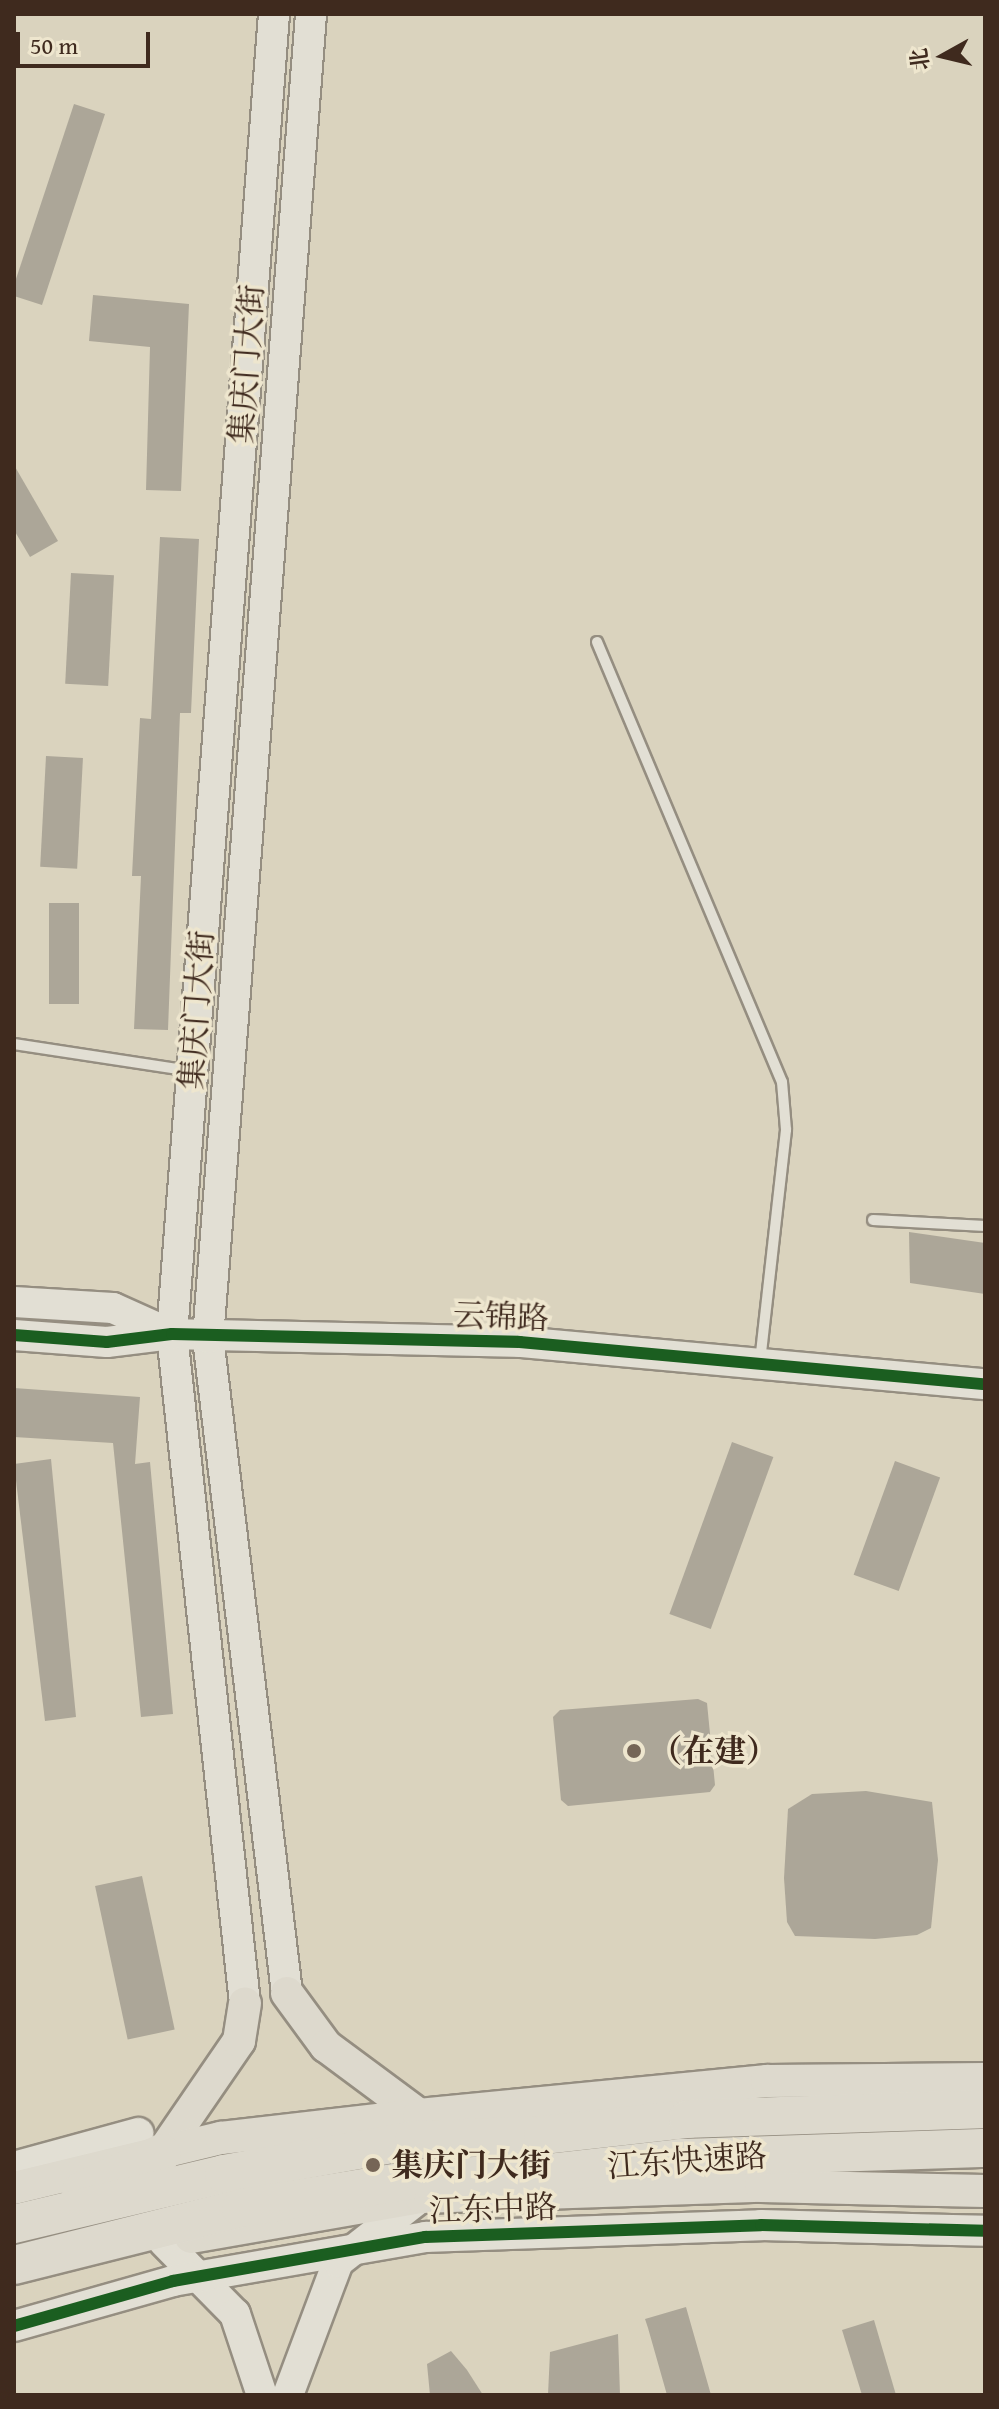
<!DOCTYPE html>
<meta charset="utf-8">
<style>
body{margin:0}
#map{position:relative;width:999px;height:2409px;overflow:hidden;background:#dad3be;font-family:"Gentium Book Plus","Noto Serif SC",serif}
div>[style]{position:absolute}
.building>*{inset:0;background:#aca698;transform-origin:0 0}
.roads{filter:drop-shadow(2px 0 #958e81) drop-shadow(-2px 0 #958e81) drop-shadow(0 2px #958e81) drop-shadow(0 -2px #958e81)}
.lane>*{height:10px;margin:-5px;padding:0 5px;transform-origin:5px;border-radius:5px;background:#e2dfd4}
.secondary>*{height:30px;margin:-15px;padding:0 15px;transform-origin:15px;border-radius:15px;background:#e2dfd4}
.primary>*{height:32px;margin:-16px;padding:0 16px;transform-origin:16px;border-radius:16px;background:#ddd9cd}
.highway>*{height:38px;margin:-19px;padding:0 19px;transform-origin:19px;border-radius:19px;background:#ddd9cd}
.cycleway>*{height:12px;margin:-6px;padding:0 6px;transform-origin:6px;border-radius:6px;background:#1b5e20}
.dots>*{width:22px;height:22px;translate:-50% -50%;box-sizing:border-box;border:4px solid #eee6ce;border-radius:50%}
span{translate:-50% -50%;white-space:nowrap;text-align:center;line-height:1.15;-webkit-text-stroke:7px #eee6ce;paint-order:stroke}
.street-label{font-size:32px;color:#3f2a1e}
.poi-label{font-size:32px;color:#3f2a1e;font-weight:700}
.left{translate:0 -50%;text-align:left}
.frame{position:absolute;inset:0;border:16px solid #3f2a1e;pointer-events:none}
.north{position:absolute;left:903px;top:16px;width:80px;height:80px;-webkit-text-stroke:6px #eee6ce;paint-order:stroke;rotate:262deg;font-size:22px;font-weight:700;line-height:32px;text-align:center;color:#3f2a1e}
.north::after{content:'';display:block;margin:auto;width:28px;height:36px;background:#3f2a1e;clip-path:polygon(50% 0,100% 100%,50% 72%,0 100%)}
.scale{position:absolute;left:16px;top:32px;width:134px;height:36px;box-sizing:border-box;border:4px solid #3f2a1e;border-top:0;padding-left:10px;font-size:24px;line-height:28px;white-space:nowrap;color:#3f2a1e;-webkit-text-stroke:6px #eee6ce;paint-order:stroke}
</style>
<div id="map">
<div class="building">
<i style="clip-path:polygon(74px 104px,105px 114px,42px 305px,14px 296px,14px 285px)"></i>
<i style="clip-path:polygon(93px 295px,189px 304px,181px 491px,146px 490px,150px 347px,89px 341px)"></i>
<i style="clip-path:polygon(14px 465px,58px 541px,30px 557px,14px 530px)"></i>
<i style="clip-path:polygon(160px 537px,199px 539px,191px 713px,180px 713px,168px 1030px,134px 1029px,141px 876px,132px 876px,140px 718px,151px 719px)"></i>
<i style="left:71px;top:573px;width:43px;height:111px;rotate:3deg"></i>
<i style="left:46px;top:756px;width:37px;height:111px;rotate:3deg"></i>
<i style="left:49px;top:903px;width:30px;height:101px"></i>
<i style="clip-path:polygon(909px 1232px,985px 1243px,985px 1294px,910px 1283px)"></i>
<i style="clip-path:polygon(14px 1388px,140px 1397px,135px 1464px,150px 1462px,173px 1714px,141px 1717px,113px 1443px,14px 1437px)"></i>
<i style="left:732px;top:1442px;width:44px;height:183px;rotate:20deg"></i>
<i style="clip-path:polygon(51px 1459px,76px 1717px,45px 1721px,14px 1464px)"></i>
<i style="left:895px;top:1461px;width:48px;height:121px;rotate:20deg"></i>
<i style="clip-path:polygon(698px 1699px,707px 1703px,715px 1785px,710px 1792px,568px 1806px,561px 1800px,553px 1717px,560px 1710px)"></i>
<i style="clip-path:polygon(866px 1791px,932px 1802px,938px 1860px,931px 1928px,917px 1935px,875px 1939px,795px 1936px,787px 1922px,784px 1878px,788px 1809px,812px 1794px)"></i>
<i style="left:142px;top:1876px;width:157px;height:48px;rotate:78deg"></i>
<i style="clip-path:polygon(686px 2307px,711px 2395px,667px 2395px,648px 2328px,645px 2319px)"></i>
<i style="clip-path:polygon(874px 2320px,896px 2395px,862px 2395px,842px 2330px)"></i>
<i style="clip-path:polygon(618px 2334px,620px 2395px,548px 2395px,550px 2352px)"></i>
<i style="clip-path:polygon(451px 2351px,467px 2370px,483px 2395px,430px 2395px,427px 2364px)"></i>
</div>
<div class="roads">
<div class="lane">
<i style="left:597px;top:642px;width:477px;rotate:67.2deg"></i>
<i style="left:782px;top:1082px;width:48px;rotate:85.2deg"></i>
<i style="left:786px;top:1130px;width:231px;rotate:96.4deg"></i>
<i style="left:14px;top:1044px;width:178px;rotate:8.7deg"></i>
<i style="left:873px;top:1220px;width:112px;rotate:3.1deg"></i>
</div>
<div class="secondary">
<i style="left:14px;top:1302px;width:99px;rotate:3.5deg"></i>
<i style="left:113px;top:1308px;width:64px;rotate:24.1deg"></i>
<i style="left:14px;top:1335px;width:93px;rotate:4.3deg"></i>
<i style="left:107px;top:1342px;width:65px;rotate:-7deg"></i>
<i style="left:172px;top:1334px;width:348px;rotate:1.3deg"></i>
<i style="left:520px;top:1342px;width:467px;rotate:5.2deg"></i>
<i style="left:287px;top:1993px;width:660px;rotate:-96.88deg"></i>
<i style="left:208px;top:1338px;width:1328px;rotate:-85.55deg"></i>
<i style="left:245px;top:2003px;width:673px;rotate:-96.23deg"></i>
<i style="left:172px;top:1334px;width:1324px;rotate:-85.58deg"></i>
<i style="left:14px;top:2167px;width:129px;rotate:-15.3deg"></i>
<i style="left:164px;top:2242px;width:101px;rotate:45.4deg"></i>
<i style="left:235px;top:2314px;width:85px;rotate:71.6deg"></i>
<i style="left:14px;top:2326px;width:165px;rotate:-15.8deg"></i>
<i style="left:173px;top:2281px;width:256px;rotate:-9.9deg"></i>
<i style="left:425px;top:2237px;width:336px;rotate:-2deg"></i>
<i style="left:761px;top:2225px;width:224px;rotate:1.5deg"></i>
<i style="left:288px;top:2395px;width:142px;rotate:-69.4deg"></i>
<i style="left:338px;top:2262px;width:105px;rotate:-38.1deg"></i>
</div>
<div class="primary">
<i style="left:287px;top:1993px;width:66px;rotate:53.7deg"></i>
<i style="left:326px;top:2046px;width:116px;rotate:36.6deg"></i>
<i style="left:162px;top:2153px;width:136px;rotate:-55.5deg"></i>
<i style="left:239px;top:2041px;width:38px;rotate:-81deg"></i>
<i style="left:14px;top:2188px;width:213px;rotate:-13.6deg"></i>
<i style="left:221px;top:2138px;width:199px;rotate:-6.6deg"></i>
<i style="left:419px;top:2115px;width:350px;rotate:-5.6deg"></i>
<i style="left:767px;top:2081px;width:218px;rotate:-0.5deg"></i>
<i style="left:191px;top:2237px;width:233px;rotate:-9.9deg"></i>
<i style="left:421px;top:2197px;width:340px;rotate:-1.9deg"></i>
<i style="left:761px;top:2186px;width:224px;rotate:1.3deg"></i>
</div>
<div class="highway">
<i style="left:81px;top:2191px;width:89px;rotate:-25.1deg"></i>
<i style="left:14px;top:2224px;width:216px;rotate:-13.4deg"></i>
<i style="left:224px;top:2174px;width:193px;rotate:-10.1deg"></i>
<i style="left:414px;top:2140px;width:129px;rotate:-2.2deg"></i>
<i style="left:543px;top:2135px;width:146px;rotate:-6.3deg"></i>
<i style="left:688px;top:2119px;width:297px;rotate:-1.9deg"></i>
<i style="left:14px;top:2265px;width:234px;rotate:-14.1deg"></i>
<i style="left:241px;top:2208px;width:185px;rotate:-9.3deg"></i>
<i style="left:424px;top:2178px;width:125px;rotate:-2.3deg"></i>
<i style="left:549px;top:2173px;width:132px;rotate:-6.5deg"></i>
<i style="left:680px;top:2158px;width:305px;rotate:-1.9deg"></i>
</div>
</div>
<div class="cycleway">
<i style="left:14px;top:1335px;width:93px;rotate:4.3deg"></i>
<i style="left:107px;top:1342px;width:65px;rotate:-7deg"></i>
<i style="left:172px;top:1334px;width:348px;rotate:1.3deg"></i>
<i style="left:520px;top:1342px;width:467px;rotate:5.2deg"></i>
<i style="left:14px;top:2326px;width:165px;rotate:-15.8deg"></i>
<i style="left:173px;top:2281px;width:256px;rotate:-9.9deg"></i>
<i style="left:425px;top:2237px;width:336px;rotate:-2deg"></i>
<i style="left:761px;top:2225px;width:224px;rotate:1.5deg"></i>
</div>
<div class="dots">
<i style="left:634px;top:1751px;background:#756556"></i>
<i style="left:373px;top:2165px;background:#756556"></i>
</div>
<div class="street-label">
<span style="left:247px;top:364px;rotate:-86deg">集庆门大街</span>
<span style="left:197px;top:1010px;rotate:-86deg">集庆门大街</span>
<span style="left:501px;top:1317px;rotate:2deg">云锦路</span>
<span style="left:687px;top:2161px;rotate:-4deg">江东快速路</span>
<span style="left:493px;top:2209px;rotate:-2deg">江东中路</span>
</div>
<div class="poi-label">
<span class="left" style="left:650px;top:1751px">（在建）</span>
<span class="left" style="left:391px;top:2165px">集庆门大街</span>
</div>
<div class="frame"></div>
<div class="north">北</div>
<div class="scale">50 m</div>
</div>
